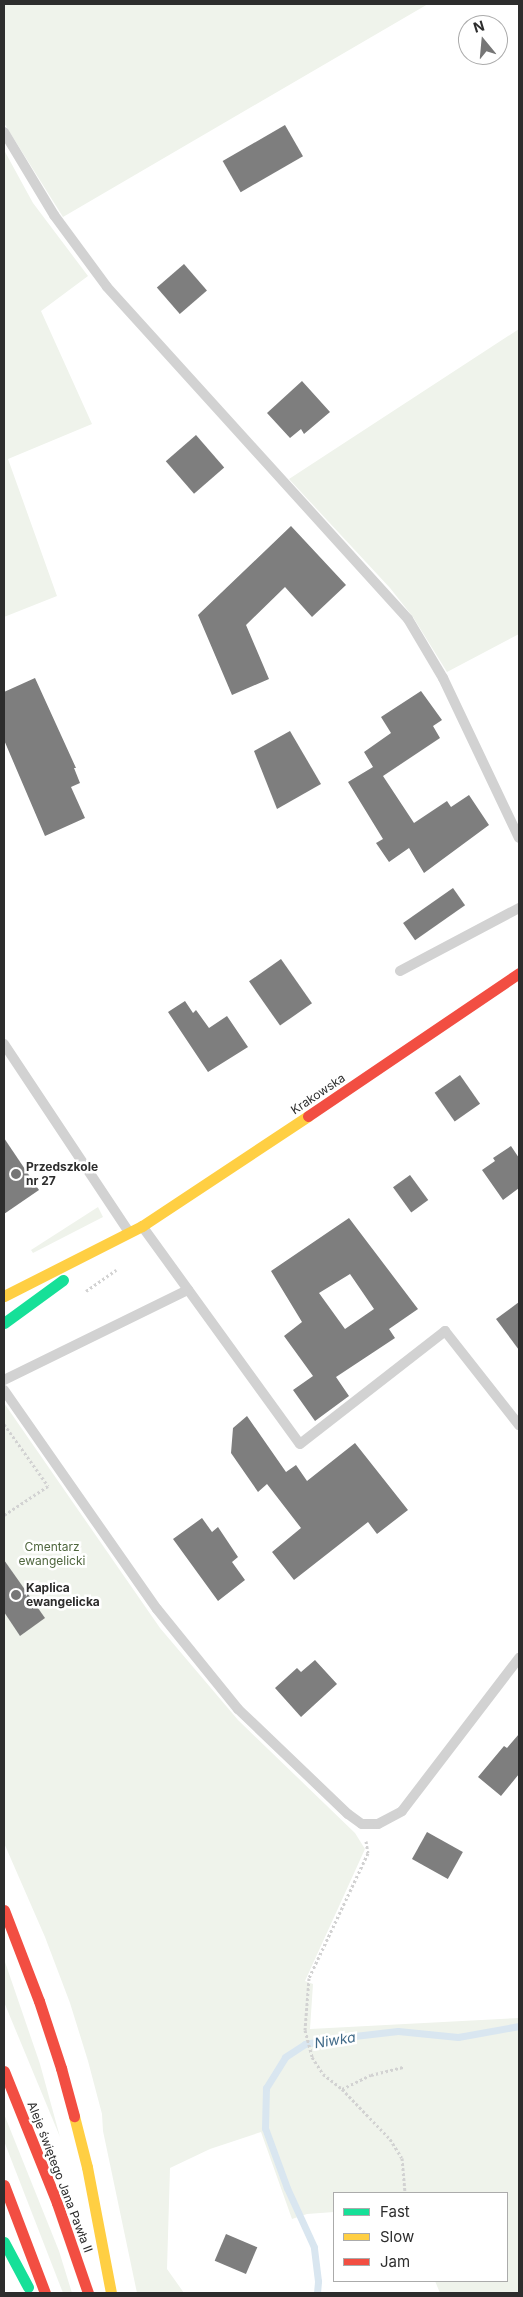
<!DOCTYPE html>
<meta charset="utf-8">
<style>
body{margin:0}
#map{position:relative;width:523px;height:2297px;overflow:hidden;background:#fff;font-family:Inter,sans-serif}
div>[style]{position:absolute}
.green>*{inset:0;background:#eff3eb}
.stream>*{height:7px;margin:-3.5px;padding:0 3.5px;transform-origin:3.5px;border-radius:3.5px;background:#d9e6f0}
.building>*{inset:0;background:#7e7e7e;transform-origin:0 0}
.path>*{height:3px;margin-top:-1.5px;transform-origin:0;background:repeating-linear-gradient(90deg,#d2d2d2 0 2.5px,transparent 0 5px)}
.lane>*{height:10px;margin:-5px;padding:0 5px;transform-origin:5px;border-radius:5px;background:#d2d2d2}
.fast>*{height:11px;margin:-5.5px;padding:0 5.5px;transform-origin:5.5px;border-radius:5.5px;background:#16e098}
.slow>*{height:11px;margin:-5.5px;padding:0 5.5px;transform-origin:5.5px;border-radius:5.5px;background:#ffcf43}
.jam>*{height:11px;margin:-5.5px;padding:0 5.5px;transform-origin:5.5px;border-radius:5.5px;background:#f24e42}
.dots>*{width:14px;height:14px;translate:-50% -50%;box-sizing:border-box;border:2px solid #fff;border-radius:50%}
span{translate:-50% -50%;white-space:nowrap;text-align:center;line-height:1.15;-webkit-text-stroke:5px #fff;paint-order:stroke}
.street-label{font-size:12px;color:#2d2d2d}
.poi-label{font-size:12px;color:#2d2d2d;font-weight:700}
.left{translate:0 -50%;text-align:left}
.park-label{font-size:12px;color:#4f663e}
.water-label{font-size:14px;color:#416a89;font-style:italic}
.frame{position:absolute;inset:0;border:5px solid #2d2d2d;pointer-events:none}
.legend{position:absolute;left:333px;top:2192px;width:175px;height:90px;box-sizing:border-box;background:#fff;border:1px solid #ababab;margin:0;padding:6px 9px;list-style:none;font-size:15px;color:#2d2d2d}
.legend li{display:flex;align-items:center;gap:10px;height:25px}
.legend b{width:25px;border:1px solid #ababab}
.north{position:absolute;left:458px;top:15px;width:50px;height:50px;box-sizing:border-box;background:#fff;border:1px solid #ababab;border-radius:50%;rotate:343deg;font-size:14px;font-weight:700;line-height:20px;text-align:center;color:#2d2d2d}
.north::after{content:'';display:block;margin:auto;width:18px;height:22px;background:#767676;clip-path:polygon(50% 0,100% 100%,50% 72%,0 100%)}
</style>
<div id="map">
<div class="green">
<i style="clip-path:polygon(4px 4px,428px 4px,63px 217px,4px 123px)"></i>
<i style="clip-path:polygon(4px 150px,33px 203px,88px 276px,41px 311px,92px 424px,8px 459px,57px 596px,4px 617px)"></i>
<i style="clip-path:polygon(519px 329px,519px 634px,447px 672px,413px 617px,390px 588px,289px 479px)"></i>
<i style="clip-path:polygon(98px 1207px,103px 1217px,33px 1253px,31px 1250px)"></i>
<i style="clip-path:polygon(4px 1403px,160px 1628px,238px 1720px,355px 1833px,365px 1849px,305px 1981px,313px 1984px,310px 2029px,519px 2018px,519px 2293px,440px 2293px,435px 2281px,507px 2281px,507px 2193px,334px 2193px,334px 2212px,307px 2214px,292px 2219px,261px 2132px,210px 2149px,170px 2168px,167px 2269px,184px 2293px,137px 2293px,103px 2131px,102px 2114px,88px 2061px,70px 2003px,45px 1937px,4px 1843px)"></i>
<i style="clip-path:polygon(4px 1959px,40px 2064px,60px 2137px,4px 2002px)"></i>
<i style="clip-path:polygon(4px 2114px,59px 2251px,72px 2293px,63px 2293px,4px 2141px)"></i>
</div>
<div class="stream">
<i style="left:317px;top:2293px;width:12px;rotate:-85deg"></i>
<i style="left:318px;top:2281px;width:34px;rotate:-97deg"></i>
<i style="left:314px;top:2247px;width:65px;rotate:-114.6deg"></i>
<i style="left:287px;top:2188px;width:64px;rotate:-110.1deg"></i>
<i style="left:265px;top:2128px;width:40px;rotate:-88.6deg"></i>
<i style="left:266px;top:2088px;width:36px;rotate:-58deg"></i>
<i style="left:285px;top:2057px;width:24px;rotate:-33deg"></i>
<i style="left:305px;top:2044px;width:33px;rotate:-11deg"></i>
<i style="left:337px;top:2038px;width:61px;rotate:-6.5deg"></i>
<i style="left:398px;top:2031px;width:60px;rotate:5.7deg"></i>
<i style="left:458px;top:2037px;width:62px;rotate:-10.2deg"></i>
</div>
<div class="building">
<i style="left:285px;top:125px;width:36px;height:72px;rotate:60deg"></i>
<i style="left:184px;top:264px;width:35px;height:36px;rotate:49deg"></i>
<i style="clip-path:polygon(302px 381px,330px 412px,304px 434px,301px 429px,290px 438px,267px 413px)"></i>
<i style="left:196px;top:435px;width:43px;height:40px;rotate:49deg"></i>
<i style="clip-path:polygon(291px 526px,346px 585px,312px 617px,285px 587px,246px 625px,269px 679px,232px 695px,198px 615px)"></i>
<i style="clip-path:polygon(35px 678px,76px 768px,74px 768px,80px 783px,71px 787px,85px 818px,45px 836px,4px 740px,4px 692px)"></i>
<i style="clip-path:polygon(421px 691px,442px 720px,433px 726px,440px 738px,383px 776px,414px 823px,447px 801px,451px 807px,469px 795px,489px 825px,424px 873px,409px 848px,389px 862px,376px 843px,383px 839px,348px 782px,373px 767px,364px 752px,391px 733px,381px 717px)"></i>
<i style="clip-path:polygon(290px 731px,321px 784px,277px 809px,254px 751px)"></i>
<i style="left:453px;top:888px;width:21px;height:61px;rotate:55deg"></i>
<i style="left:281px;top:959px;width:54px;height:39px;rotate:55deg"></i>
<i style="clip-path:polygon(185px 1001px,193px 1013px,196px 1010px,209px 1028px,227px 1016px,248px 1047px,208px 1072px,168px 1012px)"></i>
<i style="left:460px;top:1075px;width:35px;height:31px;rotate:55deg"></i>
<i style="clip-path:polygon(4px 1138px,39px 1190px,4px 1214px)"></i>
<i style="clip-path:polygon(511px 1146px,519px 1158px,519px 1188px,503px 1200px,482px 1170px,495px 1161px,493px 1158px)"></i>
<i style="left:410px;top:1175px;width:31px;height:21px;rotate:54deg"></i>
<i style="clip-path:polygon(evenodd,349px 1218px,418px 1309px,389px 1329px,395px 1338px,336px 1377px,349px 1396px,315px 1421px,293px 1390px,313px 1376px,284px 1336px,302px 1322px,271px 1271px,349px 1218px,350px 1274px,374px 1309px,345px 1329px,319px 1293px,350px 1274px)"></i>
<i style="clip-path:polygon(519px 1302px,519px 1350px,496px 1319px)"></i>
<i style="clip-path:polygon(247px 1416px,286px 1472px,296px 1465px,307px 1481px,355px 1443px,408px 1510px,377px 1534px,368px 1522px,294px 1580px,272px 1552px,301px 1528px,267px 1484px,258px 1492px,231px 1453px,233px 1428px)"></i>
<i style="clip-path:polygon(202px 1518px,212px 1532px,218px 1527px,238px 1557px,232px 1562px,245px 1580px,218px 1601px,173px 1539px)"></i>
<i style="clip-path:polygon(4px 1560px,45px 1618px,20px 1636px,4px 1612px)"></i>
<i style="clip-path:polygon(315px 1660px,337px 1684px,301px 1717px,275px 1688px,297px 1668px,301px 1672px)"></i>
<i style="clip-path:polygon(519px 1734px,519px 1774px,501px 1796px,478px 1777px,504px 1746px,507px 1748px)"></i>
<i style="left:427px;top:1832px;width:41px;height:31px;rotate:29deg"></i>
<i style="left:226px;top:2234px;width:34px;height:29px;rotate:23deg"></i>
</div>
<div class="path">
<i style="left:86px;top:1291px;width:37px;rotate:-35deg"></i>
<i style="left:4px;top:1424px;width:76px;rotate:54.6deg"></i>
<i style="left:48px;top:1486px;width:53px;rotate:146.6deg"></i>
<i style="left:366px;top:1841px;width:12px;rotate:81deg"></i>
<i style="left:368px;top:1853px;width:138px;rotate:115.3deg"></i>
<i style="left:309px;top:1978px;width:52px;rotate:94.4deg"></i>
<i style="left:305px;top:2030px;width:28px;rotate:75deg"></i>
<i style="left:312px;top:2057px;width:20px;rotate:57deg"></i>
<i style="left:323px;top:2074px;width:24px;rotate:38deg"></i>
<i style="left:342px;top:2089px;width:69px;rotate:46.2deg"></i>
<i style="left:390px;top:2139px;width:22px;rotate:58deg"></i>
<i style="left:402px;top:2158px;width:35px;rotate:85deg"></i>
<i style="left:342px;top:2089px;width:32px;rotate:-26deg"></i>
<i style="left:371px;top:2075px;width:34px;rotate:-14deg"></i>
</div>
<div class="lane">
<i style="left:4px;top:132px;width:97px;rotate:58.9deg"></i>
<i style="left:54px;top:215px;width:89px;rotate:53.6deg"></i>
<i style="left:107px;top:287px;width:448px;rotate:47.8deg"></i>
<i style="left:408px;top:619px;width:69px;rotate:59.3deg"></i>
<i style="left:443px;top:678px;width:177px;rotate:64.6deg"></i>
<i style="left:400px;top:971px;width:135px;rotate:-27.9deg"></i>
<i style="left:4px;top:1044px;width:226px;rotate:56.4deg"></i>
<i style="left:142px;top:1226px;width:269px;rotate:54.1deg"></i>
<i style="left:300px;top:1444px;width:184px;rotate:-37.9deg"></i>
<i style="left:445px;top:1331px;width:120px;rotate:51.8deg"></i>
<i style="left:4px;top:1380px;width:205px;rotate:-26.1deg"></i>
<i style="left:4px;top:1390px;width:267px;rotate:55.1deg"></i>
<i style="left:157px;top:1609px;width:129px;rotate:51deg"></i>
<i style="left:238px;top:1709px;width:152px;rotate:43.7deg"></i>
<i style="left:348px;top:1814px;width:17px;rotate:36deg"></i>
<i style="left:362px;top:1824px;width:16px"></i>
<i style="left:378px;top:1824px;width:27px;rotate:-28deg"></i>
<i style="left:402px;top:1811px;width:193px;rotate:-52.6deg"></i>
</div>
<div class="fast">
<i style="left:4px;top:1323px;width:73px;rotate:-36.1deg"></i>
<i style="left:4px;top:2242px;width:51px;rotate:61.9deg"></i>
</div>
<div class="slow">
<i style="left:4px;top:1296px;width:155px;rotate:-26.9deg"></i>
<i style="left:142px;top:1226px;width:199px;rotate:-33.5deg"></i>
<i style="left:74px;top:2116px;width:53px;rotate:75.7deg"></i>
<i style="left:87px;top:2167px;width:128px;rotate:79.2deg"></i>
</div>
<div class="jam">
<i style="left:308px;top:1116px;width:255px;rotate:-34.1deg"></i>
<i style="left:4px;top:1910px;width:97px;rotate:69deg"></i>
<i style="left:39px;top:2001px;width:71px;rotate:71.8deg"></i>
<i style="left:61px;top:2068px;width:50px;rotate:74.8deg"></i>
<i style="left:4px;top:2071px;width:142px;rotate:68.1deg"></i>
<i style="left:57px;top:2203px;width:95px;rotate:71deg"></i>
<i style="left:4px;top:2185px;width:116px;rotate:69.2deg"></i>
</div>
<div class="dots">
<i style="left:16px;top:1174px;background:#767676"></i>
<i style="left:16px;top:1595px;background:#767676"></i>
</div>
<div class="street-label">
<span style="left:318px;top:1094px;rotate:-34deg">Krakowska</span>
<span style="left:60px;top:2177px;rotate:69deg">Aleje świętego Jana Pawła II</span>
</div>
<div class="poi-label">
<span class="left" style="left:26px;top:1174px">Przedszkole<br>nr 27</span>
<span class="left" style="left:26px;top:1595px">Kaplica<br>ewangelicka</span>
</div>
<div class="park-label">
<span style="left:52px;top:1554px">Cmentarz<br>ewangelicki</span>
</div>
<div class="water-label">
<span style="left:335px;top:2040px;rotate:-9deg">Niwka</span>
</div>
<div class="frame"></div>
<ul class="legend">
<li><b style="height:6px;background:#16e098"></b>Fast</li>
<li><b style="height:6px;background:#ffcf43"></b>Slow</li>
<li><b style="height:6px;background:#f24e42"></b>Jam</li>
</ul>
<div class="north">N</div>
</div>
